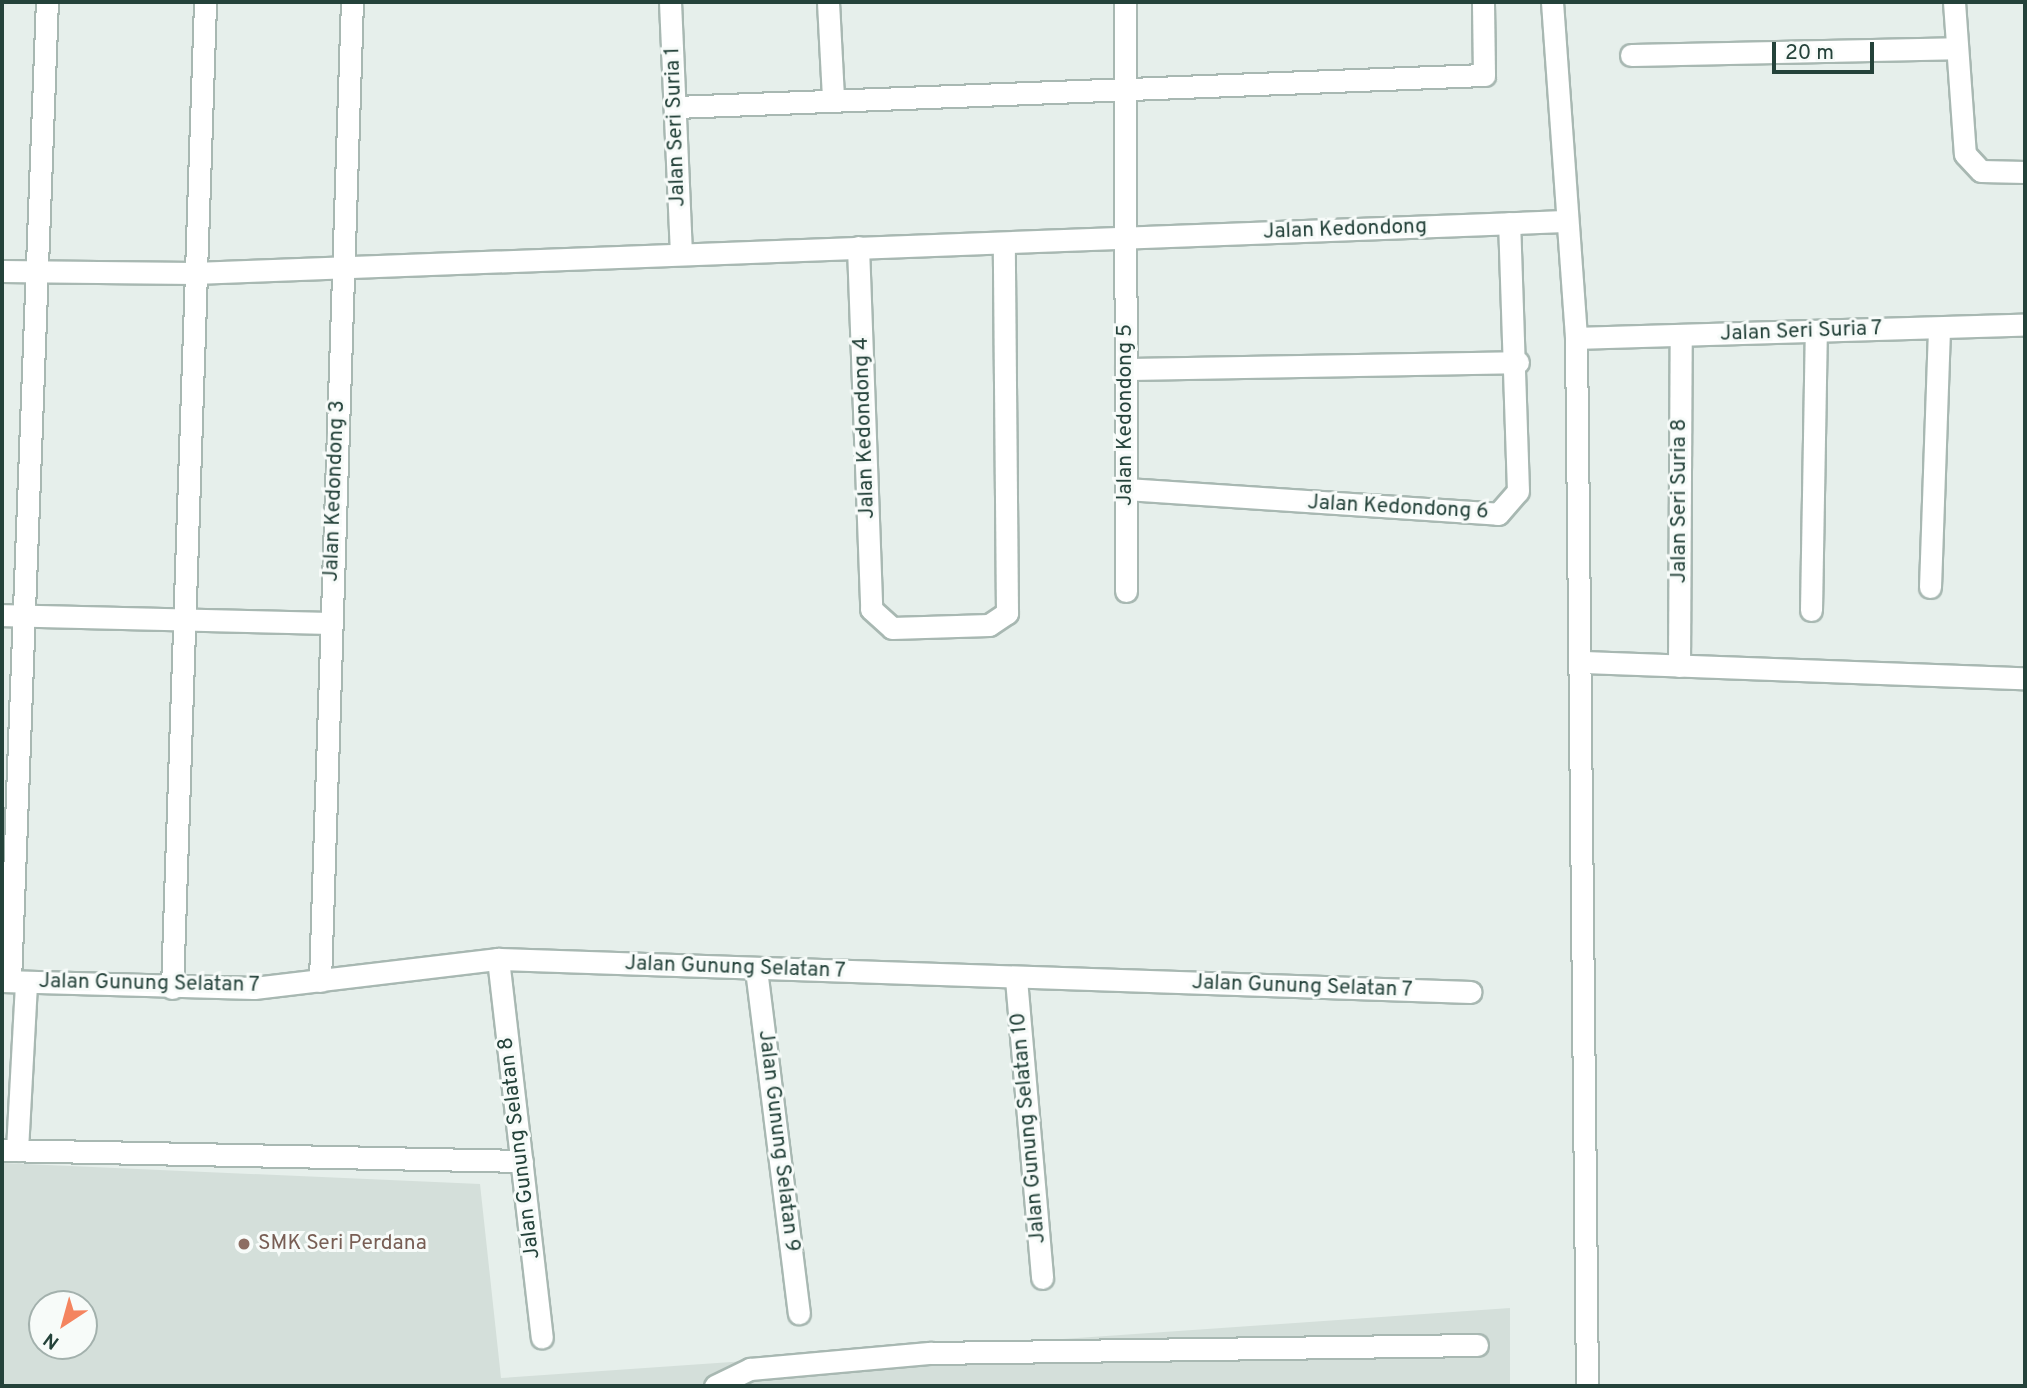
<!DOCTYPE html>
<style>
body{margin:0}
#map{position:relative;width:2027px;height:1388px;overflow:hidden;background:#e6efeb;font-family:Overpass,sans-serif}
div>[style]{position:absolute}
.built>*{inset:0;background:#d4dfda}
.roads{filter:drop-shadow(2px 0 #a8b8b2) drop-shadow(-2px 0 #a8b8b2) drop-shadow(0 2px #a8b8b2) drop-shadow(0 -2px #a8b8b2)}
.minor>*{height:21px;margin:-10.5px;padding:0 10.5px;transform-origin:10.5px;border-radius:10.5px;background:#fff}
.dots>*{width:19px;height:19px;translate:-50% -50%;box-sizing:border-box;border:4px solid #f7fbf9;border-radius:50%}
span{translate:-50% -50%;white-space:nowrap;text-align:center;line-height:1.15;-webkit-text-stroke:6px #f7fbf9;paint-order:stroke}
.street-label{font-size:21px;color:#24423a}
.education-label{font-size:21px;color:#785e54}
.left{translate:0 -50%;text-align:left}
.frame{position:absolute;inset:0;border:4px solid #24423a;pointer-events:none}
.north{position:absolute;left:28px;top:1290px;width:70px;height:70px;box-sizing:border-box;background:#f7fbf9;border:2px solid #a3b1ad;border-radius:50%;rotate:216deg;font-size:19px;font-weight:700;line-height:28px;text-align:center;color:#24423a}
.north::after{content:'';display:block;margin:auto;width:24px;height:32px;background:#f4845f;clip-path:polygon(50% 0,100% 100%,50% 72%,0 100%)}
.scale{position:absolute;left:1772px;top:42px;width:102px;height:32px;box-sizing:border-box;border:4px solid #24423a;border-top:0;padding-left:9px;font-size:21px;line-height:24px;white-space:nowrap;color:#24423a;-webkit-text-stroke:5px #f7fbf9;paint-order:stroke}
</style>
<div id="map">
<div class="built">
<i style="clip-path:polygon(evenodd,2px 1163px,480px 1184px,501px 1378px,1510px 1308px,1510px 1386px,2px 1386px,2px 1163px,42px 1304px,84px 1304px,84px 1346px,42px 1346px,42px 1304px)"></i>
</div>
<div class="roads">
<div class="minor">
<i style="left:670px;top:2px;width:250px;rotate:87.5deg"></i>
<i style="left:828px;top:2px;width:95px;rotate:87deg"></i>
<i style="left:1125px;top:2px;width:589px;rotate:89.9deg"></i>
<i style="left:1552px;top:2px;width:337px;rotate:85.9deg"></i>
<i style="left:1576px;top:338px;width:1048px;rotate:89.4deg"></i>
<i style="left:1954px;top:2px;width:152px;rotate:85.9deg"></i>
<i style="left:1965px;top:154px;width:23px;rotate:47deg"></i>
<i style="left:1981px;top:171px;width:44px;rotate:1.3deg"></i>
<i style="left:1631px;top:55px;width:326px;rotate:-1.2deg"></i>
<i style="left:676px;top:107px;width:809px;rotate:-2.27deg"></i>
<i style="left:1484px;top:75px;width:73px;rotate:-90.8deg"></i>
<i style="left:858px;top:247px;width:362px;rotate:87.9deg"></i>
<i style="left:871px;top:609px;width:28px;rotate:42deg"></i>
<i style="left:892px;top:628px;width:97px;rotate:-1.8deg"></i>
<i style="left:989px;top:625px;width:22px;rotate:-34deg"></i>
<i style="left:1007px;top:613px;width:368px;rotate:-90.5deg"></i>
<i style="left:2px;top:271px;width:192px;rotate:0.6deg"></i>
<i style="left:194px;top:273px;width:1371px;rotate:-2.17deg"></i>
<i style="left:1576px;top:338px;width:449px;rotate:-1.7deg"></i>
<i style="left:1126px;top:369px;width:392px;rotate:-1deg"></i>
<i style="left:1126px;top:489px;width:373px;rotate:3.8deg"></i>
<i style="left:1498px;top:514px;width:30px;rotate:-49deg"></i>
<i style="left:1518px;top:491px;width:268px;rotate:-91.9deg"></i>
<i style="left:1930px;top:587px;width:259px;rotate:-88deg"></i>
<i style="left:1811px;top:610px;width:279px;rotate:-89deg"></i>
<i style="left:2px;top:615px;width:328px;rotate:1.4deg"></i>
<i style="left:1581px;top:662px;width:444px;rotate:2.1deg"></i>
<i style="left:1679px;top:666px;width:330px;rotate:-89.7deg"></i>
<i style="left:498px;top:959px;width:381px;rotate:83.4deg"></i>
<i style="left:756px;top:969px;width:347px;rotate:82.9deg"></i>
<i style="left:1016px;top:979px;width:300px;rotate:85deg"></i>
<i style="left:2px;top:981px;width:252px;rotate:1.6deg"></i>
<i style="left:254px;top:988px;width:246px;rotate:-6.8deg"></i>
<i style="left:498px;top:959px;width:973px;rotate:1.94deg"></i>
<i style="left:10px;top:981px;width:980px;rotate:-87.84deg"></i>
<i style="left:320px;top:981px;width:980px;rotate:-88.13deg"></i>
<i style="left:172px;top:988px;width:987px;rotate:-88.08deg"></i>
<i style="left:2px;top:1150px;width:520px;rotate:1.21deg"></i>
<i style="left:17px;top:1150px;width:168px;rotate:-86.9deg"></i>
<i style="left:715px;top:1386px;width:39px;rotate:-26deg"></i>
<i style="left:750px;top:1369px;width:182px;rotate:-5.1deg"></i>
<i style="left:931px;top:1353px;width:546px;rotate:-0.84deg"></i>
</div>
</div>
<div class="dots">
<i style="left:244px;top:1244px;background:#8d6e63"></i>
</div>
<div class="street-label">
<span style="left:676px;top:127px;rotate:-92deg">Jalan Seri Suria 1</span>
<span style="left:1345px;top:230px;rotate:-2deg">Jalan Kedondong</span>
<span style="left:1801px;top:332px;rotate:-2deg">Jalan Seri Suria 7</span>
<span style="left:1126px;top:415px;rotate:-90deg">Jalan Kedondong 5</span>
<span style="left:865px;top:428px;rotate:-92deg">Jalan Kedondong 4</span>
<span style="left:335px;top:491px;rotate:-88deg">Jalan Kedondong 3</span>
<span style="left:1680px;top:501px;rotate:-90deg">Jalan Seri Suria 8</span>
<span style="left:1398px;top:508px;rotate:3deg">Jalan Kedondong 6</span>
<span style="left:735px;top:968px;rotate:2deg">Jalan Gunung Selatan 7</span>
<span style="left:149px;top:984px;rotate:1deg">Jalan Gunung Selatan 7</span>
<span style="left:1302px;top:987px;rotate:2deg">Jalan Gunung Selatan 7</span>
<span style="left:1029px;top:1128px;rotate:-95deg">Jalan Gunung Selatan 10</span>
<span style="left:778px;top:1141px;rotate:83deg">Jalan Gunung Selatan 9</span>
<span style="left:520px;top:1148px;rotate:-97deg">Jalan Gunung Selatan 8</span>
</div>
<div class="education-label">
<span class="left" style="left:258px;top:1244px">SMK Seri Perdana</span>
</div>
<div class="frame"></div>
<div class="north">N</div>
<div class="scale">20 m</div>
</div>
